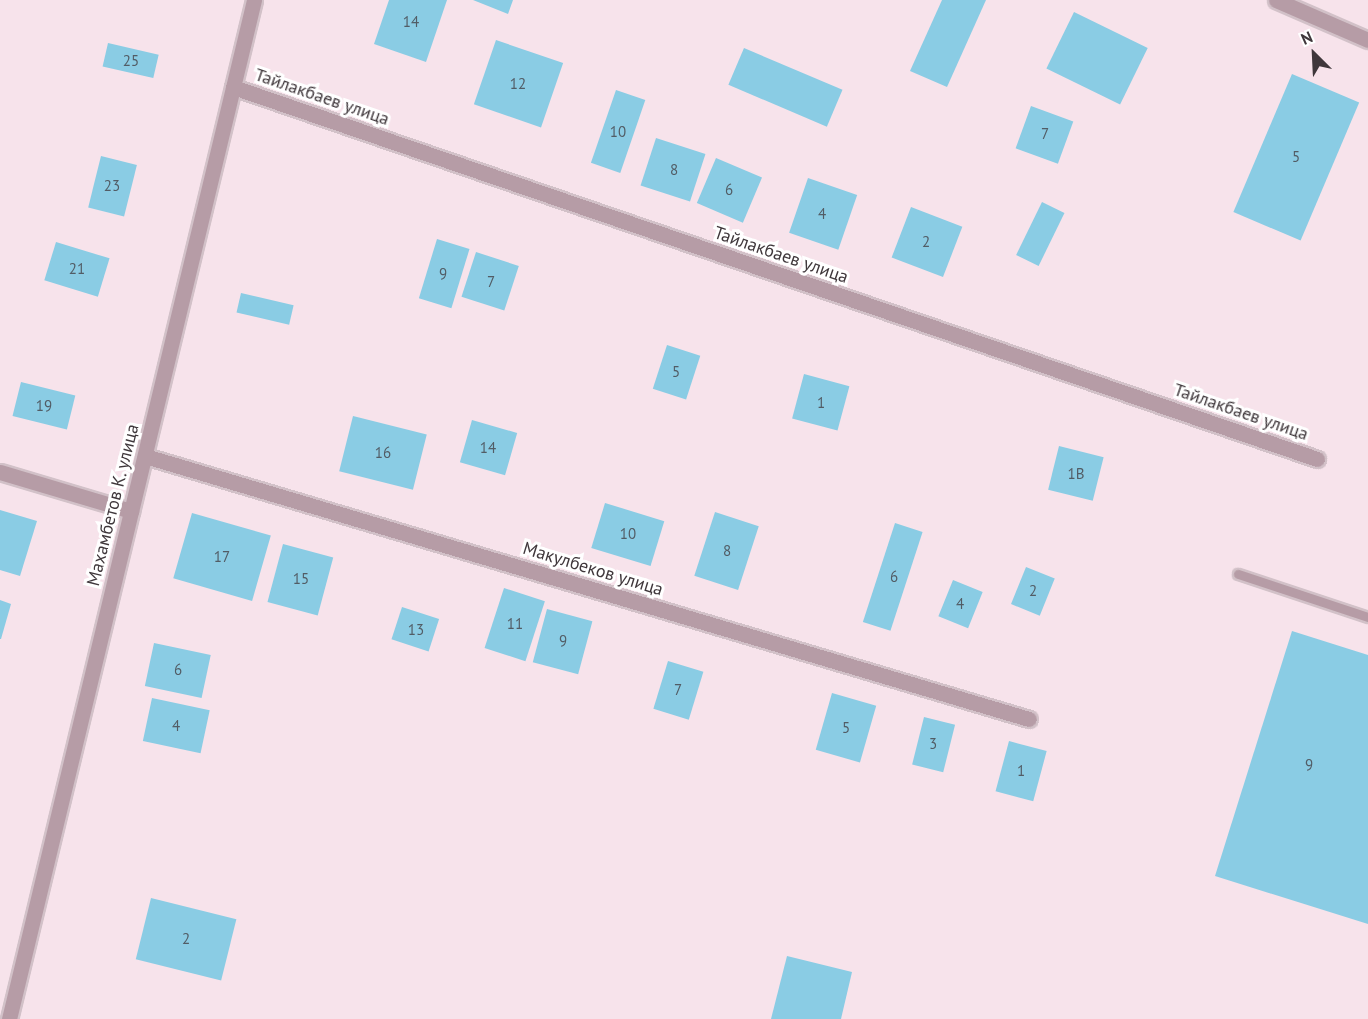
<!DOCTYPE html>
<meta charset="utf-8">
<style>
body{margin:0}
#map{position:relative;width:1368px;height:1019px;overflow:hidden;background:#f7e3eb;font-family:"PT Sans",sans-serif}
div>[style]{position:absolute}
.building>*{inset:0;background:#8acce4;transform-origin:0 0}
.roads{filter:drop-shadow(2px 0 #d2c1c8) drop-shadow(-2px 0 #d2c1c8) drop-shadow(0 2px #d2c1c8) drop-shadow(0 -2px #d2c1c8)}
.lane>*{height:9px;margin:-4.5px;padding:0 4.5px;transform-origin:4.5px;border-radius:4.5px;background:#b69ca6}
.street>*{height:15px;margin:-7.5px;padding:0 7.5px;transform-origin:7.5px;border-radius:7.5px;background:#b69ca6}
span{translate:-50% -50%;white-space:nowrap;text-align:center;line-height:1.15;-webkit-text-stroke:6px #fff;paint-order:stroke}
.number-label{font-size:15px;color:#525c65}
.number-label span{-webkit-text-stroke-width:0}
.street-label{font-size:18px;color:#3f373b}
.north{position:absolute;left:1284px;top:24px;width:60px;height:60px;-webkit-text-stroke:4px #fff;paint-order:stroke;rotate:336deg;font-size:16px;font-weight:700;line-height:24px;text-align:center;color:#3f373b}
.north::after{content:'';display:block;margin:auto;width:21px;height:27px;background:#3f373b;clip-path:polygon(50% 0,100% 100%,50% 72%,0 100%)}
</style>
<div id="map">
<div class="building">
<i style="clip-path:polygon(389px 0,447px 0,426px 62px,374px 44px)"></i>
<i style="clip-path:polygon(473px 0,513px 0,508px 14px)"></i>
<i style="clip-path:polygon(942px 0,986px 0,947px 87px,910px 71px)"></i>
<i style="left:1074px;top:12px;width:82px;height:63px;rotate:26deg"></i>
<i style="left:496px;top:40px;width:71px;height:68px;rotate:19deg"></i>
<i style="left:108px;top:43px;width:52px;height:24px;rotate:13deg"></i>
<i style="left:744px;top:48px;width:107px;height:40px;rotate:23deg"></i>
<i style="left:1292px;top:74px;width:73px;height:150px;rotate:23deg"></i>
<i style="left:616px;top:90px;width:31px;height:77px;rotate:19deg"></i>
<i style="left:1031px;top:106px;width:45px;height:45px;rotate:20deg"></i>
<i style="left:656px;top:138px;width:52px;height:50px;rotate:18deg"></i>
<i style="left:101px;top:156px;width:37px;height:53px;rotate:14deg"></i>
<i style="left:716px;top:158px;width:50px;height:49px;rotate:23deg"></i>
<i style="left:808px;top:178px;width:52px;height:58px;rotate:19deg"></i>
<i style="left:1042px;top:202px;width:25px;height:59px;rotate:26deg"></i>
<i style="left:911px;top:207px;width:55px;height:54px;rotate:21deg"></i>
<i style="left:437px;top:239px;width:34px;height:62px;rotate:17deg"></i>
<i style="left:56px;top:242px;width:56px;height:40px;rotate:17deg"></i>
<i style="left:476px;top:252px;width:45px;height:47px;rotate:18deg"></i>
<i style="left:241px;top:293px;width:54px;height:20px;rotate:13deg"></i>
<i style="left:667px;top:345px;width:35px;height:46px;rotate:18deg"></i>
<i style="left:804px;top:374px;width:47px;height:46px;rotate:15deg"></i>
<i style="left:21px;top:382px;width:56px;height:35px;rotate:14deg"></i>
<i style="left:353px;top:416px;width:76px;height:57px;rotate:14deg"></i>
<i style="left:472px;top:420px;width:47px;height:44px;rotate:16deg"></i>
<i style="left:1059px;top:446px;width:46px;height:45px;rotate:14deg"></i>
<i style="left:605px;top:503px;width:62px;height:47px;rotate:17deg"></i>
<i style="clip-path:polygon(0 510px,37px 521px,20px 576px,0 570px)"></i>
<i style="left:715px;top:512px;width:46px;height:67px;rotate:18deg"></i>
<i style="left:192px;top:513px;width:82px;height:68px;rotate:16deg"></i>
<i style="left:895px;top:523px;width:29px;height:104px;rotate:18deg"></i>
<i style="left:283px;top:544px;width:52px;height:60px;rotate:15deg"></i>
<i style="left:1026px;top:567px;width:31px;height:40px;rotate:22deg"></i>
<i style="left:953px;top:580px;width:32px;height:39px;rotate:22deg"></i>
<i style="left:504px;top:588px;width:43px;height:63px;rotate:18deg"></i>
<i style="clip-path:polygon(0 600px,11px 604px,1px 639px,0 639px)"></i>
<i style="left:402px;top:607px;width:39px;height:34px;rotate:18deg"></i>
<i style="left:547px;top:609px;width:47px;height:55px;rotate:15deg"></i>
<i style="clip-path:polygon(1292px 631px,1368px 655px,1368px 924px,1215px 876px)"></i>
<i style="left:154px;top:643px;width:58px;height:44px;rotate:12deg"></i>
<i style="left:668px;top:661px;width:37px;height:50px;rotate:17deg"></i>
<i style="left:832px;top:693px;width:46px;height:59px;rotate:16deg"></i>
<i style="left:152px;top:698px;width:59px;height:44px;rotate:12deg"></i>
<i style="left:924px;top:717px;width:32px;height:49px;rotate:14deg"></i>
<i style="left:1009px;top:741px;width:39px;height:52px;rotate:15deg"></i>
<i style="left:151px;top:898px;width:88px;height:63px;rotate:14deg"></i>
<i style="clip-path:polygon(787px 956px,852px 972px,841px 1019px,771px 1019px)"></i>
</div>
<div class="roads">
<div class="lane">
<i style="left:1238px;top:574px;width:137px;rotate:18.3deg"></i>
</div>
<div class="street">
<i style="left:1276px;top:0;width:100px;rotate:23.5deg"></i>
<i style="left:233px;top:87px;width:1146px;rotate:18.94deg"></i>
<i style="left:145px;top:456px;width:922px;rotate:16.57deg"></i>
<i style="left:0;top:472px;width:137px;rotate:16.6deg"></i>
<i style="left:9px;top:1019px;width:1048px;rotate:-76.48deg"></i>
</div>
</div>
<div class="number-label">
<span style="left:411px;top:22px">14</span>
<span style="left:131px;top:61px">25</span>
<span style="left:518px;top:84px">12</span>
<span style="left:618px;top:132px">10</span>
<span style="left:1045px;top:134px">7</span>
<span style="left:1296px;top:157px">5</span>
<span style="left:674px;top:170px">8</span>
<span style="left:112px;top:186px">23</span>
<span style="left:729px;top:190px">6</span>
<span style="left:822px;top:214px">4</span>
<span style="left:926px;top:242px">2</span>
<span style="left:77px;top:269px">21</span>
<span style="left:443px;top:274px">9</span>
<span style="left:491px;top:282px">7</span>
<span style="left:676px;top:372px">5</span>
<span style="left:821px;top:403px">1</span>
<span style="left:44px;top:406px">19</span>
<span style="left:488px;top:448px">14</span>
<span style="left:383px;top:453px">16</span>
<span style="left:1076px;top:474px">1В</span>
<span style="left:628px;top:534px">10</span>
<span style="left:727px;top:551px">8</span>
<span style="left:222px;top:557px">17</span>
<span style="left:894px;top:577px">6</span>
<span style="left:301px;top:579px">15</span>
<span style="left:1033px;top:591px">2</span>
<span style="left:960px;top:604px">4</span>
<span style="left:515px;top:624px">11</span>
<span style="left:416px;top:630px">13</span>
<span style="left:563px;top:641px">9</span>
<span style="left:178px;top:670px">6</span>
<span style="left:678px;top:690px">7</span>
<span style="left:176px;top:726px">4</span>
<span style="left:846px;top:728px">5</span>
<span style="left:933px;top:744px">3</span>
<span style="left:1309px;top:765px">9</span>
<span style="left:1021px;top:771px">1</span>
<span style="left:186px;top:939px">2</span>
</div>
<div class="street-label">
<span style="left:322px;top:97px;rotate:19deg">Тайлакбаев улица</span>
<span style="left:781px;top:255px;rotate:19deg">Тайлакбаев улица</span>
<span style="left:1241px;top:412px;rotate:19deg">Тайлакбаев улица</span>
<span style="left:113px;top:505px;rotate:-76deg">Махамбетов К. улица</span>
<span style="left:593px;top:569px;rotate:17deg">Макулбеков улица</span>
</div>
<div class="north">N</div>
</div>
